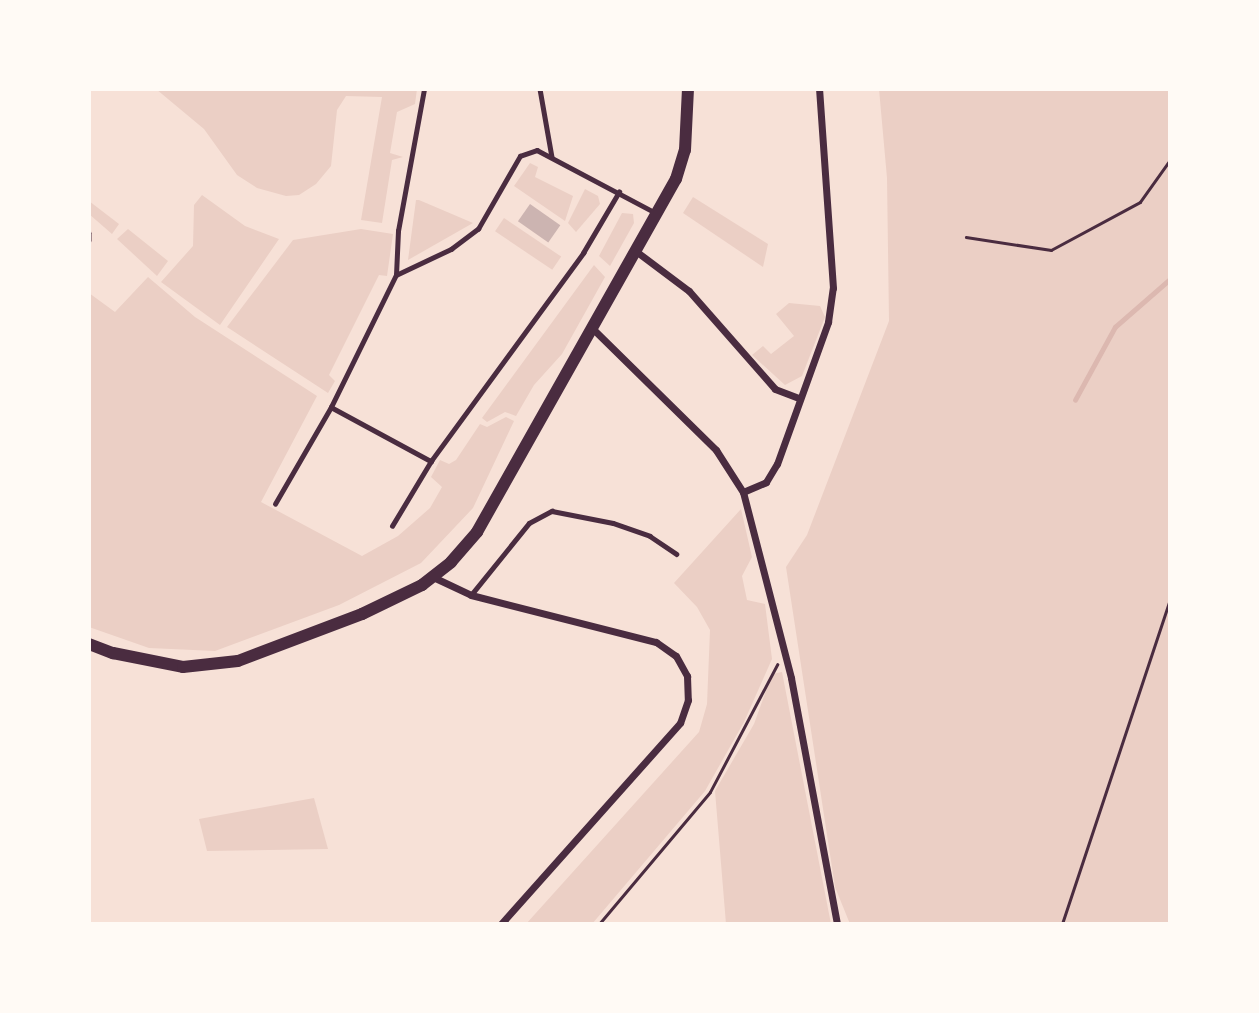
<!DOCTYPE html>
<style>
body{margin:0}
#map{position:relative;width:1259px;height:1013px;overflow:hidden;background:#f7e1d7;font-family:Jost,sans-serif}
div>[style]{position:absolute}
.green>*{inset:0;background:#ebcfc5;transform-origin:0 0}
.stream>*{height:4.5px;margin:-2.25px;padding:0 2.25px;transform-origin:2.25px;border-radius:2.25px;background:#dcb8b0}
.building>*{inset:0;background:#ccb4b1;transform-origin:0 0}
.path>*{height:2.5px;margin:-1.25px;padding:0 1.25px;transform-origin:1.25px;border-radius:1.25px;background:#4a2c40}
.service>*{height:4.5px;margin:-2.25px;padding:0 2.25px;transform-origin:2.25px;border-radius:2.25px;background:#4a2c40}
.minor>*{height:7px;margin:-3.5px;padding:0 3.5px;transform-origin:3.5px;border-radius:3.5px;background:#4a2c40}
.tertiary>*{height:12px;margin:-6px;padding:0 6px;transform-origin:6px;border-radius:6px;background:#4a2c40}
span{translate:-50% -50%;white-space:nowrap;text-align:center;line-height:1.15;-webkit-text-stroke:5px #fffaf5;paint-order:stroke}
.frame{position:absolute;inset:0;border:91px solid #fffaf5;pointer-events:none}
</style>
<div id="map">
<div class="green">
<i style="clip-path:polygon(156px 89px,417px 89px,415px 104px,397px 112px,390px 153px,403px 157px,392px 160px,382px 223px,361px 220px,382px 97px,346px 96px,337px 110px,331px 166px,316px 184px,299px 195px,286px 196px,257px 188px,237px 175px,204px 129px)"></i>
<i style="clip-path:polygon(879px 89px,1170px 89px,1170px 924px,850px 924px,835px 887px,786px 567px,807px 535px,889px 321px,887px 178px)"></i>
<i style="clip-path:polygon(530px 163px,538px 167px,535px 177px,573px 196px,565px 221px,514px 186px)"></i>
<i style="clip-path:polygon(585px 189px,598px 196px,600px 204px,576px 232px,568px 223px)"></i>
<i style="clip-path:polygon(202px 195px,245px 226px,279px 239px,220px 325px,161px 282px,193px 246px,194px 205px)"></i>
<i style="clip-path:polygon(693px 197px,768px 244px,763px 267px,683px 213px)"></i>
<i style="clip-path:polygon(416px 200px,419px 200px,473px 223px,408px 260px)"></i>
<i style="clip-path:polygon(89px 201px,119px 224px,112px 234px,89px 214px)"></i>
<i style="clip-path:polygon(622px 213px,633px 214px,634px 223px,610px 266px,599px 256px)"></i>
<i style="left:504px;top:218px;width:69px;height:16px;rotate:34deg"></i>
<i style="clip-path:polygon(128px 229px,168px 261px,157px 276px,117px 239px)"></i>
<i style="clip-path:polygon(361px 229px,393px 234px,387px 276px,379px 275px,329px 375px,335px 381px,328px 393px,227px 327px,293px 240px)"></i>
<i style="clip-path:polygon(594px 265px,605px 277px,562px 354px,534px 385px,516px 416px,505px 412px,487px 422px,482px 418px)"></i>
<i style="clip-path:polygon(148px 277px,195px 317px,317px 396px,261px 502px,362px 556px,398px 536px,430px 508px,442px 487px,431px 477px,440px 460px,449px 464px,456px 460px,480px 424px,487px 427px,506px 417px,514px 421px,473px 508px,421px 563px,339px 605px,215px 651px,149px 648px,89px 627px,89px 293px,115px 312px)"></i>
<i style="clip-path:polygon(789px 303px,820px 306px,825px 317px,802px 376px,785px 385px,752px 355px,763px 346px,771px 354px,794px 336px,776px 314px)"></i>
<i style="clip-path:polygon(741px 509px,752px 557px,742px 576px,747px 600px,765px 604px,772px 659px,744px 722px,705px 791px,592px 924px,526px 924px,699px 732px,707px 704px,710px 630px,697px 607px,674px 583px)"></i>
<i style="clip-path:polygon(782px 672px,831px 924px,726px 924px,715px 791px,754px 724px,772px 674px)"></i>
<i style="clip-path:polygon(314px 798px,328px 849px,207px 851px,199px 819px)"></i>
</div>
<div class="stream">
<i style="left:1075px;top:400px;width:83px;rotate:-61.3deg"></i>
<i style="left:1115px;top:327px;width:73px;rotate:-41.1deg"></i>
</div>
<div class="building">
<i style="left:530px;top:204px;width:37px;height:21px;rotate:35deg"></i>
</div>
<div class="path">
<i style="left:966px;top:237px;width:86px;rotate:8.7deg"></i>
<i style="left:1051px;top:250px;width:101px;rotate:-28.3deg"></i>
<i style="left:1140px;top:202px;width:52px;rotate:-54.5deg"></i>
<i style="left:599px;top:924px;width:172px;rotate:-49.9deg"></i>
<i style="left:710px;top:792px;width:144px;rotate:-62.2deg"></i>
<i style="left:1062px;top:924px;width:342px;rotate:-71.6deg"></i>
</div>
<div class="service">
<i style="left:540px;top:89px;width:69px;rotate:80deg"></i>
<i style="left:89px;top:233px;width:7px;rotate:90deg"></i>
<i style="left:396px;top:275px;width:44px;rotate:-87.4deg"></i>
<i style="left:398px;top:231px;width:144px;rotate:-79.6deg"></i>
<i style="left:331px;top:407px;width:114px;rotate:28.4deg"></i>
<i style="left:275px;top:504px;width:112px;rotate:-60deg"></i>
<i style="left:331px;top:407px;width:147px;rotate:-63.8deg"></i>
<i style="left:396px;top:275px;width:61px;rotate:-25.3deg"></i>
<i style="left:451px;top:249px;width:34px;rotate:-37deg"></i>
<i style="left:478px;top:229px;width:84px;rotate:-60.1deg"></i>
<i style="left:520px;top:156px;width:18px;rotate:-19deg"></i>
<i style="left:537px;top:150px;width:135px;rotate:27.9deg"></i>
<i style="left:392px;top:526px;width:76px;rotate:-59deg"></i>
<i style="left:431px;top:461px;width:258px;rotate:-53.8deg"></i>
<i style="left:583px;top:253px;width:71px;rotate:-59.5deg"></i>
<i style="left:471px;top:595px;width:92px;rotate:-51.1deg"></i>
<i style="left:529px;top:523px;width:26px;rotate:-28deg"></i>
<i style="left:552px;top:511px;width:62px;rotate:11.1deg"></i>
<i style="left:613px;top:523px;width:39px;rotate:19deg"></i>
<i style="left:650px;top:536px;width:32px;rotate:34deg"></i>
</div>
<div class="minor">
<i style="left:637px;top:252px;width:65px;rotate:36.9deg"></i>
<i style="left:689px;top:291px;width:130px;rotate:48.7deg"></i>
<i style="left:775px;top:389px;width:26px;rotate:21deg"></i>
<i style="left:592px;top:328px;width:174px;rotate:44.5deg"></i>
<i style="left:716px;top:450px;width:50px;rotate:57.3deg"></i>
<i style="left:743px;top:492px;width:192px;rotate:75.5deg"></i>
<i style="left:791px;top:678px;width:250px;rotate:79.4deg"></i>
<i style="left:743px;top:492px;width:25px;rotate:-23deg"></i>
<i style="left:766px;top:482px;width:21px;rotate:-59deg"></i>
<i style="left:777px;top:464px;width:151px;rotate:-70.2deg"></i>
<i style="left:828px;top:322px;width:34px;rotate:-82deg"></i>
<i style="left:833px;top:288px;width:199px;rotate:-94deg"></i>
<i style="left:433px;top:577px;width:42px;rotate:25.3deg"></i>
<i style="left:471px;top:595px;width:191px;rotate:14.3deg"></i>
<i style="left:656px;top:642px;width:24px;rotate:35deg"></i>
<i style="left:676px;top:656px;width:23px;rotate:61deg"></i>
<i style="left:687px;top:676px;width:24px;rotate:88deg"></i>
<i style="left:688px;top:700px;width:24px;rotate:109deg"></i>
<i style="left:680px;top:723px;width:269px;rotate:131.7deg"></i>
</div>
<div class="tertiary">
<i style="left:89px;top:644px;width:26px;rotate:21deg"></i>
<i style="left:113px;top:653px;width:71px;rotate:11.3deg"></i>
<i style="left:183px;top:667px;width:55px;rotate:-6.2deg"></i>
<i style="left:238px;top:661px;width:133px;rotate:-20.8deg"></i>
<i style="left:362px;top:614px;width:67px;rotate:-25.8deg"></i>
<i style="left:422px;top:585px;width:37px;rotate:-38deg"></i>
<i style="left:451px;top:562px;width:40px;rotate:-49deg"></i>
<i style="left:477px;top:532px;width:405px;rotate:-60.6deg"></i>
<i style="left:676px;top:179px;width:30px;rotate:-73deg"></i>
<i style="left:685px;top:150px;width:61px;rotate:-87.2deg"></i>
</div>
<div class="frame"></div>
</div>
